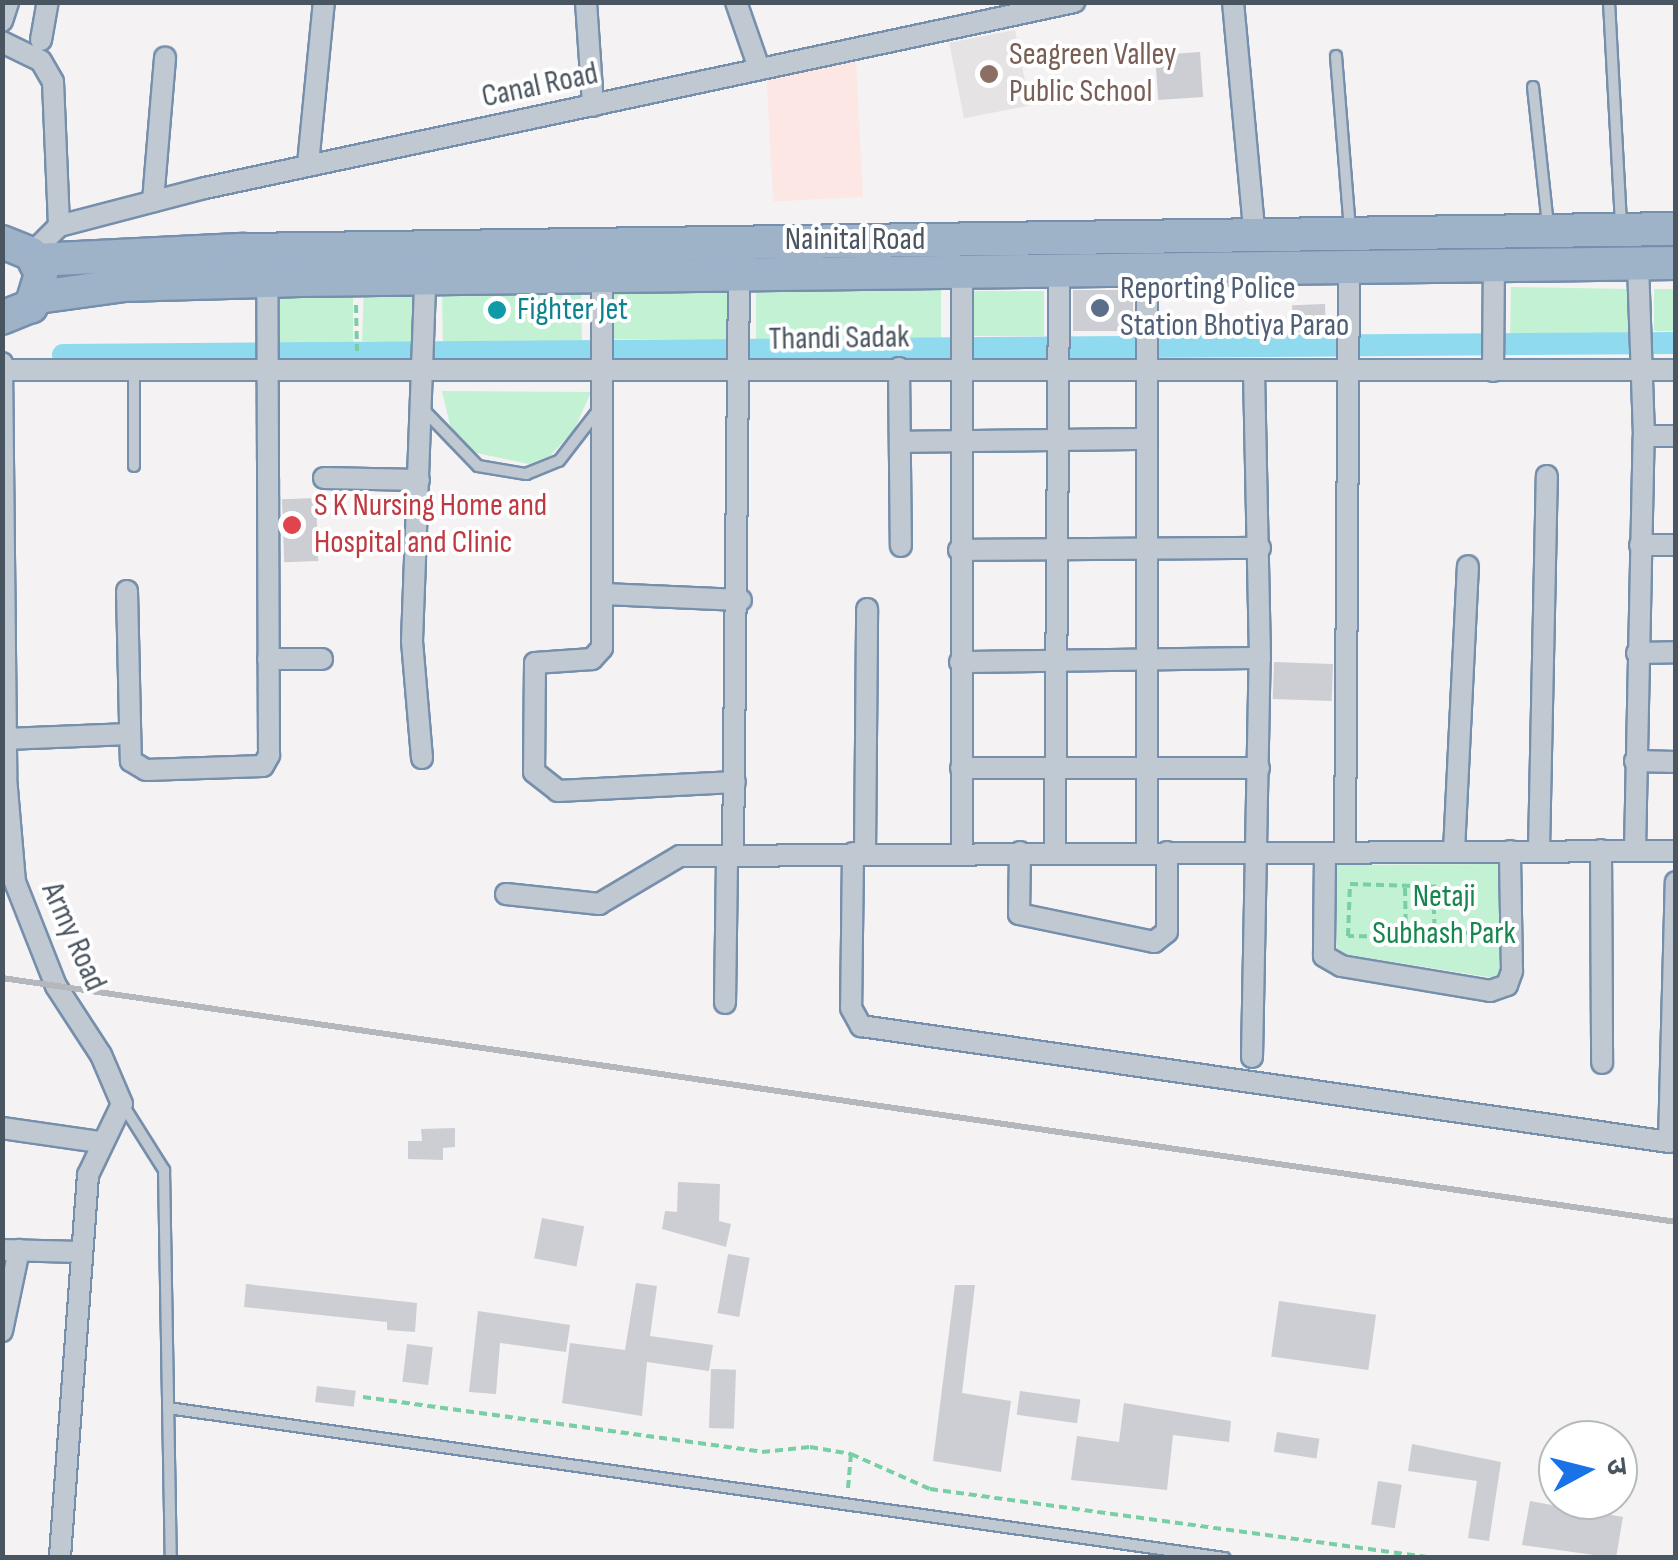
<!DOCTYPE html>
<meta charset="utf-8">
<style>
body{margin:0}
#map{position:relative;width:1678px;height:1560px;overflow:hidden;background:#f4f2f2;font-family:"Sofia Sans Condensed","Noto Sans Devanagari",sans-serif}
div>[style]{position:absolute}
.education>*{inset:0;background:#e5e3e4;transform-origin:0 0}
.medical>*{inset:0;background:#fce7e5;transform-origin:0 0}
.green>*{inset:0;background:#c2f1d4;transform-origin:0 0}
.canal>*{height:22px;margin:-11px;padding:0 11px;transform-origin:11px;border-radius:11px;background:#8fdaee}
.building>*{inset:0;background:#ccced4;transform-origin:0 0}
.path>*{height:4px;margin-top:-2px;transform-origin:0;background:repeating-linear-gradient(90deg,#79cfa5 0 8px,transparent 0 13px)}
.roads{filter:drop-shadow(2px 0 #758fac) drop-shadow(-2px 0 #758fac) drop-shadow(0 2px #758fac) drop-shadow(0 -2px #758fac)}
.service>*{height:10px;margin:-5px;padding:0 5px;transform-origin:5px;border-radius:5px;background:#c0c9d1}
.minor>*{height:20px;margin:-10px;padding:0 10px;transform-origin:10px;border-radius:10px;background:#c0c9d1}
.trunk>*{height:32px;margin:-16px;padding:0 16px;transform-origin:16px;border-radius:16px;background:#9eb2c8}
.rail>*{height:6px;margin:-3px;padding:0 3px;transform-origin:3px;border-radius:3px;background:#b4b7bc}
.dots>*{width:28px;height:28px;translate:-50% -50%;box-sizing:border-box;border:5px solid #fff;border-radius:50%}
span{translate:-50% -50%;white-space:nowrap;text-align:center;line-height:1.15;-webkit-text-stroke:8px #fff;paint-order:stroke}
.education-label{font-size:32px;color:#785e54}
.left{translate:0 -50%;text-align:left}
.street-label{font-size:32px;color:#495560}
.service-label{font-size:32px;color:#4e5e75}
.culture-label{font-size:32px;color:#0d838f}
.health-label{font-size:32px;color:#be3a42}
.park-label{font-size:32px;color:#17854e}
.frame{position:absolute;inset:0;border:5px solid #495560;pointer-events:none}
.north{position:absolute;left:1538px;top:1420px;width:100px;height:100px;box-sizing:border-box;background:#fff;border:2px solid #b6bbbf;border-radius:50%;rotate:83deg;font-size:28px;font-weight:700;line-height:40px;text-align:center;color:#495560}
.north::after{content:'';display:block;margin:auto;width:35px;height:45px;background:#1973e7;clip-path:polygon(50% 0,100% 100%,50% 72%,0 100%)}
</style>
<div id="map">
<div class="education">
<i style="left:1015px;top:30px;width:77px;height:67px;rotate:79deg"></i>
</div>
<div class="medical">
<i style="left:856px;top:62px;width:135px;height:90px;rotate:87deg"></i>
</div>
<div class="green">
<i style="left:729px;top:287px;width:52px;height:121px;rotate:90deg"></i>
<i style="left:1511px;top:287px;width:121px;height:49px;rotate:1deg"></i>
<i style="left:418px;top:288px;width:55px;height:54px;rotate:92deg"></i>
<i style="left:581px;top:288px;width:55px;height:139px;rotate:89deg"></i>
<i style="left:756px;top:289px;width:185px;height:50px"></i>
<i style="left:1654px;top:289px;width:21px;height:42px"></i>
<i style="left:353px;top:290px;width:55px;height:79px;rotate:90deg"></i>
<i style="left:971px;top:291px;width:73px;height:45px"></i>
<i style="clip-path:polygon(442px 391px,591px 392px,574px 430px,550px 456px,529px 464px,472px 452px,451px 429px)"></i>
<i style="clip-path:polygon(1500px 864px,1501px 979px,1337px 953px,1335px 865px)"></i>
</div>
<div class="canal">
<i style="left:63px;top:355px;width:1613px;rotate:-0.43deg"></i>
</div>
<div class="building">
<i style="left:1200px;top:52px;width:45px;height:45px;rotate:86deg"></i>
<i style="left:1073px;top:290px;width:60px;height:41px"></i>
<i style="left:1325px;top:304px;width:27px;height:33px;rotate:88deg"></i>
<i style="left:316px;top:498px;width:63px;height:34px;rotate:88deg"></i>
<i style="left:1333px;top:664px;width:37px;height:59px;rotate:92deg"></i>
<i style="clip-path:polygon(455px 1128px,455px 1147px,443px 1148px,443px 1160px,408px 1159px,408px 1141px,422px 1141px,421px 1129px)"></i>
<i style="clip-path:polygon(678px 1182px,720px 1184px,719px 1221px,731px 1224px,726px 1247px,662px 1229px,665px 1211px,677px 1212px)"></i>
<i style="left:542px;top:1218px;width:43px;height:41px;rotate:11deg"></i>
<i style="left:728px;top:1254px;width:22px;height:60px;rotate:10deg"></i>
<i style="clip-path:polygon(636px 1283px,657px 1286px,650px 1336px,713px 1345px,709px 1371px,647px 1362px,642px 1416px,562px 1403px,570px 1343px,625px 1350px)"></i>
<i style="clip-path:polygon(246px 1284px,417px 1303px,415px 1332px,387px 1330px,387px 1322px,244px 1307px)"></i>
<i style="clip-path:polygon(955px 1285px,975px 1285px,962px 1393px,1011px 1401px,1001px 1472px,933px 1461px)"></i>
<i style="left:1279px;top:1301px;width:98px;height:56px;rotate:8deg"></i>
<i style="clip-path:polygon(478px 1311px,570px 1325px,566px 1352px,500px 1343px,496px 1394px,469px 1392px)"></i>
<i style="left:407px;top:1344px;width:26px;height:38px;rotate:7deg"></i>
<i style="left:711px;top:1369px;width:25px;height:59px;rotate:2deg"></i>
<i style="left:317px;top:1386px;width:39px;height:16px;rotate:7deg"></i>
<i style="left:1020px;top:1391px;width:61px;height:24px;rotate:8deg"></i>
<i style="clip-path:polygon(1124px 1403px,1231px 1421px,1229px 1442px,1173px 1435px,1167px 1490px,1071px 1480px,1077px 1436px,1119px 1442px)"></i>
<i style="left:1277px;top:1432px;width:43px;height:20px;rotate:9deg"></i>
<i style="clip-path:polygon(1412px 1444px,1501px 1462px,1489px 1541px,1468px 1538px,1477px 1481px,1408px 1471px)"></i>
<i style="left:1378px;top:1481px;width:24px;height:44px;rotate:9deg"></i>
<i style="clip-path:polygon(1558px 1500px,1602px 1500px,1600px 1513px,1623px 1517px,1616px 1558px,1522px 1545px,1530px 1501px,1557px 1506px)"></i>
</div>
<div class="path">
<i style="left:356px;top:305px;width:46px;rotate:88.8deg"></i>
<i style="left:1405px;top:888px;width:52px;rotate:88.9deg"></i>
<i style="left:1406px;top:940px;width:29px"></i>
<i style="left:1435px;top:940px;width:55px;rotate:-92.1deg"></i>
<i style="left:1435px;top:932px;width:37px;rotate:2deg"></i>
<i style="left:1406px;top:937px;width:58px;rotate:-179deg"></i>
<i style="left:1348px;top:936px;width:52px;rotate:-87.8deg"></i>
<i style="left:1350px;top:884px;width:97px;rotate:1.8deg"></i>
<i style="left:363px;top:1397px;width:403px;rotate:7.8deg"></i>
<i style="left:762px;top:1452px;width:48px;rotate:-5.9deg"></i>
<i style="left:810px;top:1447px;width:42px;rotate:9.7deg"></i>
<i style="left:851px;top:1454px;width:86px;rotate:23.9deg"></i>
<i style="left:930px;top:1489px;width:509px;rotate:7.8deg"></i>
<i style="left:848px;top:1488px;width:34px;rotate:-85deg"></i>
</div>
<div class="roads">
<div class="service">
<i style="left:1609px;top:2px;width:224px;rotate:86.9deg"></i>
<i style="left:1336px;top:56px;width:174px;rotate:85.4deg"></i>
<i style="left:1533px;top:87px;width:138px;rotate:83.8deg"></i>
<i style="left:421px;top:407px;width:82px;rotate:46deg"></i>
<i style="left:478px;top:466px;width:49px;rotate:9.5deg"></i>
<i style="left:526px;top:474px;width:35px;rotate:-22deg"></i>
<i style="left:559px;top:461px;width:66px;rotate:-52.4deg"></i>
<i style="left:134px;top:466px;width:92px;rotate:-90deg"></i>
<i style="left:123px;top:1105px;width:77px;rotate:57.8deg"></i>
<i style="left:164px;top:1170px;width:388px;rotate:89deg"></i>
<i style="left:168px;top:1408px;width:1067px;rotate:8.08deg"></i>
</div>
<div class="minor">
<i style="left:586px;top:2px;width:104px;rotate:86.1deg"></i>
<i style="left:736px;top:2px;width:70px;rotate:70.8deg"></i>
<i style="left:1233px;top:2px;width:236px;rotate:84.7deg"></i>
<i style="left:2px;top:21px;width:20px;rotate:-72deg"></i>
<i style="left:41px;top:40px;width:39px;rotate:-80deg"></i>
<i style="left:2px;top:42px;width:43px;rotate:26deg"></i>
<i style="left:41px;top:61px;width:24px;rotate:60deg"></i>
<i style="left:53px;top:82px;width:144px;rotate:87.6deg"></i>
<i style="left:308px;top:164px;width:163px;rotate:-84.4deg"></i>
<i style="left:153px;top:201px;width:144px;rotate:-85.2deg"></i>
<i style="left:31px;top:254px;width:40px;rotate:-45deg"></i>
<i style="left:59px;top:226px;width:151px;rotate:-14.6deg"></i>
<i style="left:205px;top:188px;width:889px;rotate:-12.08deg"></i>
<i style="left:602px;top:277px;width:371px;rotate:90deg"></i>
<i style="left:602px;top:648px;width:15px;rotate:132deg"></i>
<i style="left:592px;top:659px;width:57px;rotate:176deg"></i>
<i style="left:535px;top:663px;width:109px;rotate:90.5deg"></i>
<i style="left:534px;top:772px;width:31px;rotate:38deg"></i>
<i style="left:558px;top:791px;width:177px;rotate:-2.9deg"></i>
<i style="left:2px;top:363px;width:414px;rotate:89.4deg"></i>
<i style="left:6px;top:777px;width:105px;rotate:85.1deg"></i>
<i style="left:15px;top:882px;width:112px;rotate:68.5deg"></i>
<i style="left:56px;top:986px;width:82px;rotate:56.9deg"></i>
<i style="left:101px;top:1055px;width:53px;rotate:66.8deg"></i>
<i style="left:122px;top:1104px;width:79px;rotate:115.6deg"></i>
<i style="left:88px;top:1175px;width:384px;rotate:94.2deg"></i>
<i style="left:899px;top:368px;width:178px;rotate:89.4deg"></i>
<i style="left:3px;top:370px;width:1673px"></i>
<i style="left:1493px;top:371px;width:105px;rotate:-89.5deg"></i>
<i style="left:1644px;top:436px;width:32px"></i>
<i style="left:900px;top:442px;width:247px;rotate:-0.7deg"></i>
<i style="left:324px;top:478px;width:95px;rotate:1.2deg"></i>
<i style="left:1640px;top:545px;width:36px"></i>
<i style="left:959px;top:550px;width:301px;rotate:-0.4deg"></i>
<i style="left:127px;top:591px;width:170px;rotate:88.7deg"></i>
<i style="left:131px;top:761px;width:17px;rotate:31deg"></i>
<i style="left:146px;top:770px;width:117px;rotate:-2deg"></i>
<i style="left:263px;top:766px;width:13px;rotate:-61deg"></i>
<i style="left:269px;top:755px;width:474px;rotate:-90.2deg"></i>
<i style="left:603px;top:594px;width:138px;rotate:2.5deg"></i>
<i style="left:1637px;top:653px;width:39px;rotate:-1deg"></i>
<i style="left:268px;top:659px;width:54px"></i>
<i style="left:960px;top:662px;width:300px;rotate:-0.8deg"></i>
<i style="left:6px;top:739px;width:124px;rotate:-2.3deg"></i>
<i style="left:422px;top:758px;width:117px;rotate:-94.9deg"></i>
<i style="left:412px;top:641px;width:360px;rotate:-87.9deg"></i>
<i style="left:1635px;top:761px;width:41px;rotate:1.4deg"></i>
<i style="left:961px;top:768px;width:298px"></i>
<i style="left:1539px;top:850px;width:374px;rotate:-88.8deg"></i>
<i style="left:1601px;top:850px;width:213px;rotate:89.7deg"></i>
<i style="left:1635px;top:850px;width:414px;rotate:-88.8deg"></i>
<i style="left:1644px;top:436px;width:172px;rotate:-92deg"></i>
<i style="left:1147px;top:851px;width:579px;rotate:-90deg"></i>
<i style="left:1454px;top:851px;width:285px;rotate:-87.2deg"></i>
<i style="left:962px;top:852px;width:579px;rotate:-90deg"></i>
<i style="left:1020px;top:852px;width:62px;rotate:90.9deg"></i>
<i style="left:1019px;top:914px;width:138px;rotate:11.7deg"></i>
<i style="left:1154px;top:942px;width:16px;rotate:-38deg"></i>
<i style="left:1167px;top:932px;width:80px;rotate:-90deg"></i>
<i style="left:1055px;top:852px;width:578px;rotate:-89.6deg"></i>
<i style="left:853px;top:853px;width:155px;rotate:90.7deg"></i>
<i style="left:851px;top:1008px;width:21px;rotate:61deg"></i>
<i style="left:861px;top:1026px;width:816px;rotate:8.17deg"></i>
<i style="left:1669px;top:1142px;width:260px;rotate:-88.5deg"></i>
<i style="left:1345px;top:853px;width:584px;rotate:-89.61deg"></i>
<i style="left:865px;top:854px;width:245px;rotate:-89.5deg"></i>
<i style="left:1325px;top:854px;width:102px;rotate:90.6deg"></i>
<i style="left:1324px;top:956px;width:20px;rotate:30deg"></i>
<i style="left:1341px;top:966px;width:151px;rotate:9.5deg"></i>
<i style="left:1490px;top:991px;width:18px;rotate:-19deg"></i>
<i style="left:1507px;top:985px;width:15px;rotate:-70deg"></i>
<i style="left:1512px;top:971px;width:120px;rotate:-91deg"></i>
<i style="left:733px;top:856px;width:582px;rotate:-89.41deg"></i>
<i style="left:506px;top:894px;width:94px;rotate:6.1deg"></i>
<i style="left:599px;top:904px;width:94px;rotate:-30.7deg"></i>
<i style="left:680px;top:856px;width:996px;rotate:-0.29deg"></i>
<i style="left:725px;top:1003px;width:147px;rotate:-89.2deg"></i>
<i style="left:1252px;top:1057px;width:399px;rotate:-88.9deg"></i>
<i style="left:1260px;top:658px;width:287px;rotate:-91.2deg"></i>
<i style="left:2px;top:1128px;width:98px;rotate:8.2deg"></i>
<i style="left:2px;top:1250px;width:79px;rotate:1.5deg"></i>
<i style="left:2px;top:1331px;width:83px;rotate:-78.1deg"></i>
</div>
<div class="trunk">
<i style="left:2px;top:242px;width:31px;rotate:22deg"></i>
<i style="left:31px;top:254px;width:22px;rotate:63deg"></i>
<i style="left:41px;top:274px;width:34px;rotate:107deg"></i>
<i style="left:31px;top:306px;width:31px;rotate:158deg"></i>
<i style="left:36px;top:260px;width:208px;rotate:-2.8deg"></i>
<i style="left:244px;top:250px;width:1432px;rotate:-0.84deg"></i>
<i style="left:38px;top:297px;width:86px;rotate:-8deg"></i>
<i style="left:123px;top:285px;width:178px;rotate:-1.6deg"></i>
<i style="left:301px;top:280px;width:1375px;rotate:-0.71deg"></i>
</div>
</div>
<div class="rail">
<i style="left:2px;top:978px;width:1692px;rotate:8.29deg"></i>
</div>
<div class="dots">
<i style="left:989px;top:74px;background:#8d6e63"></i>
<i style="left:1100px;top:308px;background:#5c6f8a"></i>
<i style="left:497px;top:310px;background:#0f9aa8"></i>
<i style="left:292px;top:525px;background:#e0444e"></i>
</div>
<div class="education-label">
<span class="left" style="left:1009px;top:74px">Seagreen Valley<br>Public School</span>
</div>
<div class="street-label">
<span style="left:540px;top:86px;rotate:-12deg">Canal Road</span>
<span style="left:855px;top:240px">Nainital Road</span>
<span style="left:839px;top:339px;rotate:-1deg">Thandi Sadak</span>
<span style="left:73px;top:937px;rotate:66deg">Army Road</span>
</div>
<div class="service-label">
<span class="left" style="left:1120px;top:308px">Reporting Police<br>Station Bhotiya Parao</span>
</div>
<div class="culture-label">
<span class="left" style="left:517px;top:310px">Fighter Jet</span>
</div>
<div class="health-label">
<span class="left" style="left:314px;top:525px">S K Nursing Home and<br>Hospital and Clinic</span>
</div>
<div class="park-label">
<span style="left:1444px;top:916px">Netaji<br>Subhash Park</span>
</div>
<div class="frame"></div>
<div class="north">उ</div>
</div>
